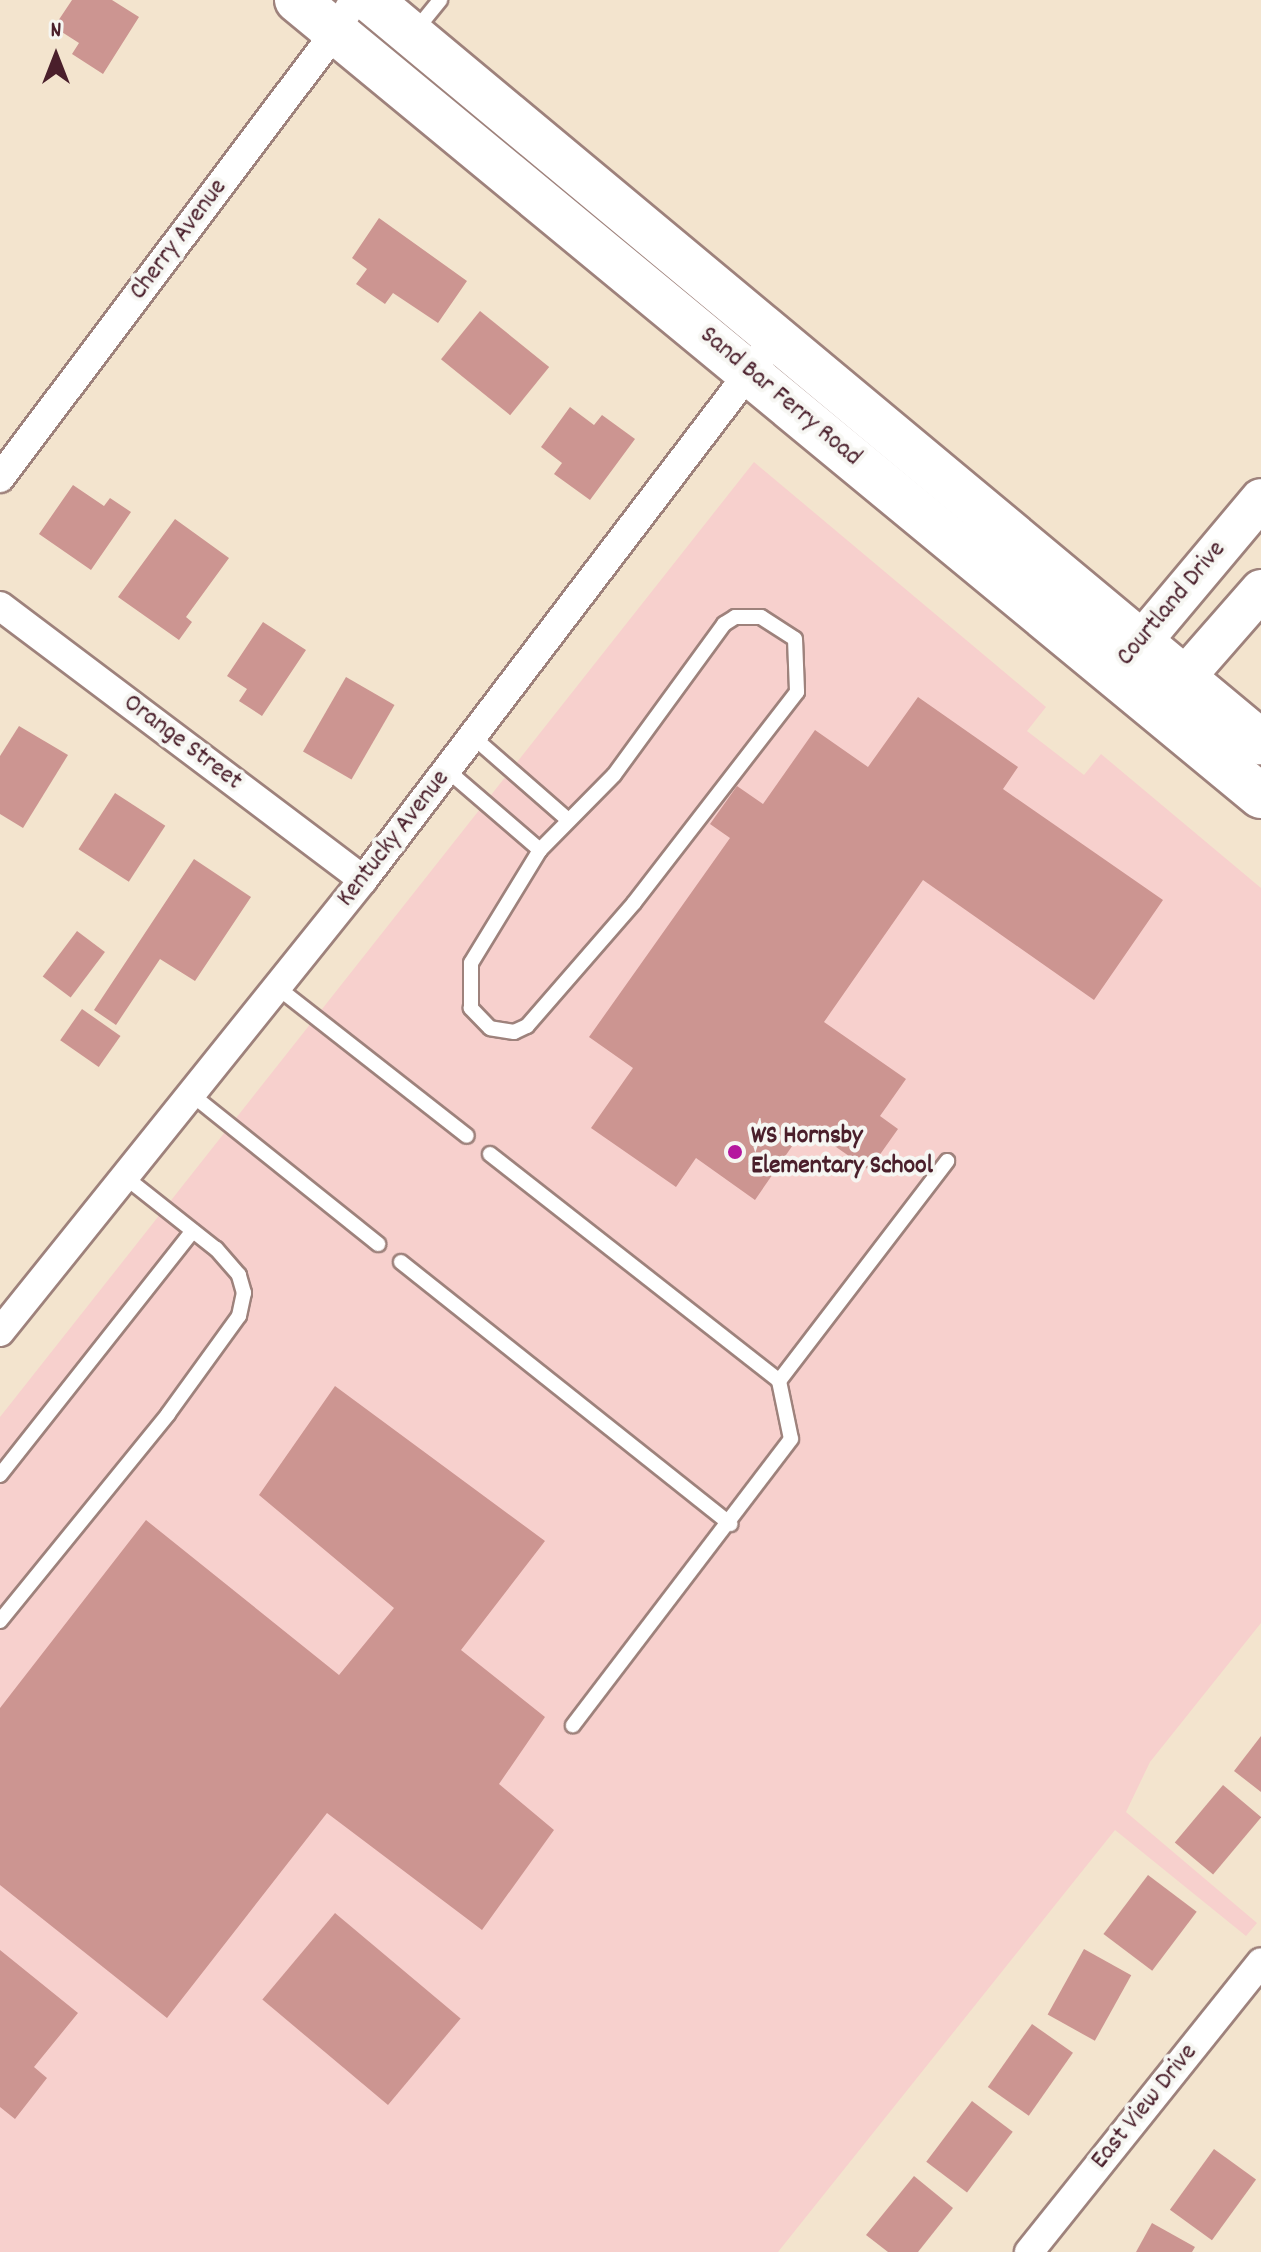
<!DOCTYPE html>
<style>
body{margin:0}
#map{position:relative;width:1261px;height:2252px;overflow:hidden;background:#f3e4ce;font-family:Dekko,sans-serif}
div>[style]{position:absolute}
.built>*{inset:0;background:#f7d0cd}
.building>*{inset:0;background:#cc9591;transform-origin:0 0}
.roads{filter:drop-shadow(2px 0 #9e827c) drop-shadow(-2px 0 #9e827c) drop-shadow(0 2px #9e827c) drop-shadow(0 -2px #9e827c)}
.lane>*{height:14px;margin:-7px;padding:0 7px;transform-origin:7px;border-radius:7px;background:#fff}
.street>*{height:28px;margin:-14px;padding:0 14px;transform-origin:14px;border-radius:14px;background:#fff}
.secondary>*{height:40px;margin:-20px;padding:0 20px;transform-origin:20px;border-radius:20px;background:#fff}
.primary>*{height:44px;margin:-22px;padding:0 22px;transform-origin:22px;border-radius:22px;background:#fff}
.dots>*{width:22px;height:22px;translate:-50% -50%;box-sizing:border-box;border:4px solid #f6f6f2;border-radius:50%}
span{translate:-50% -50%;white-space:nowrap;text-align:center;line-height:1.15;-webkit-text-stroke:8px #f6f6f2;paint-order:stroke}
.street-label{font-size:26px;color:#4a1f2b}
.poi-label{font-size:26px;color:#4a1f2b;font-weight:700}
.left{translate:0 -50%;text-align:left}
.north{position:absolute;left:16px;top:16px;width:80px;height:80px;-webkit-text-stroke:6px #f6f6f2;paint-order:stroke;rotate:0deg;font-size:22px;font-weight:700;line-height:32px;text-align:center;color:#4a1f2b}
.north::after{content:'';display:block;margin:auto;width:28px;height:36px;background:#4a1f2b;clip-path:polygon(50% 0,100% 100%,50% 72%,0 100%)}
</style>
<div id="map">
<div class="built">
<i style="clip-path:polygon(754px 462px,1046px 707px,1027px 731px,1084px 775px,1101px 754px,1261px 888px,1261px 1623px,1150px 1762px,1126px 1812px,1257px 1923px,1246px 1936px,1115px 1830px,778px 2252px,0 2252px,0 1417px)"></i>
</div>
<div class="building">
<i style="clip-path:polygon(72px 0,112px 0,139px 17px,103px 74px,72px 54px,79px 43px,54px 27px)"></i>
<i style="clip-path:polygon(379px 218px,467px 281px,438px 323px,393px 293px,385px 304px,356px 284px,367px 269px,352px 258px)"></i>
<i style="left:480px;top:311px;width:89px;height:62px;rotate:39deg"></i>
<i style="clip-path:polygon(570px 407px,594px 425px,602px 415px,635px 439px,590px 500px,554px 474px,562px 463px,541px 447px)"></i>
<i style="clip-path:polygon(73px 485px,104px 506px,110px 498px,131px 512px,91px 570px,39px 534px)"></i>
<i style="clip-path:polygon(175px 519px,229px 558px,186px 617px,192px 622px,179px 640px,118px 597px)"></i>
<i style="clip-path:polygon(263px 622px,306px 650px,262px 716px,239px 701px,247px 689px,227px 676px)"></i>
<i style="left:346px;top:677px;width:56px;height:86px;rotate:30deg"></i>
<i style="clip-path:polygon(918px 697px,1018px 767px,1003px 789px,1163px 900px,1094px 1000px,923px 880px,824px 1022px,906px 1079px,880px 1116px,898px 1129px,869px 1170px,806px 1126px,755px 1200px,696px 1158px,676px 1187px,591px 1128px,633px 1068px,589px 1037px,730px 838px,710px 824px,737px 786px,763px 804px,815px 730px,868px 767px)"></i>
<i style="clip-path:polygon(19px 726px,68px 755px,23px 828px,0 814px,0 756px)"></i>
<i style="left:115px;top:793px;width:60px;height:67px;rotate:33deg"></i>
<i style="clip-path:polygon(194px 859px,251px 897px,195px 981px,160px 959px,116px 1025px,94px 1010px)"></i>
<i style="left:77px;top:931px;width:35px;height:57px;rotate:37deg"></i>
<i style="left:82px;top:1009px;width:47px;height:38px;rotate:35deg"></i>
<i style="clip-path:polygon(335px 1386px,545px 1541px,461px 1650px,545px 1717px,499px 1784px,554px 1830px,482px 1930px,327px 1813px,167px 2018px,0 1885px,0 1708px,146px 1520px,339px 1675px,394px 1608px,259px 1495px)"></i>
<i style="clip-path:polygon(1261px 1736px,1261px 1792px,1234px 1771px)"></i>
<i style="left:1223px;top:1785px;width:50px;height:75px;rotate:40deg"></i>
<i style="left:1148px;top:1875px;width:61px;height:74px;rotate:37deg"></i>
<i style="left:335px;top:1913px;width:164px;height:113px;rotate:40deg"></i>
<i style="left:1084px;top:1949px;width:54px;height:75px;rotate:29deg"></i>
<i style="clip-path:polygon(0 1950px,78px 2013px,34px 2067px,47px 2078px,15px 2119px,0 2107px)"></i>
<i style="left:1032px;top:2024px;width:50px;height:77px;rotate:35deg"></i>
<i style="left:972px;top:2101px;width:51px;height:76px;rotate:37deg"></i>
<i style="left:1214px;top:2149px;width:52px;height:75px;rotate:36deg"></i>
<i style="clip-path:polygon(914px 2176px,953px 2208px,918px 2252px,888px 2252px,866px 2235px)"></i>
<i style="clip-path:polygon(1152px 2223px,1195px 2247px,1192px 2252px,1136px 2252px)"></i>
</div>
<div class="roads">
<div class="lane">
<i style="left:415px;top:31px;width:40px;rotate:-51deg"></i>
<i style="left:735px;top:617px;width:26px"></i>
<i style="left:761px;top:617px;width:40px;rotate:32.9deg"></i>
<i style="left:795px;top:639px;width:53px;rotate:87.8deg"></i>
<i style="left:797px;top:692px;width:267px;rotate:127.7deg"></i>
<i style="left:634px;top:903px;width:163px;rotate:131deg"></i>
<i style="left:527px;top:1026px;width:14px;rotate:155deg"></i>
<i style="left:514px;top:1032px;width:24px;rotate:-171deg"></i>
<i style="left:490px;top:1028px;width:28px;rotate:-134deg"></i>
<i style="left:471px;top:1008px;width:45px;rotate:-90deg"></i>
<i style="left:471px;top:963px;width:132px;rotate:-58.6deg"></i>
<i style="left:540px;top:850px;width:105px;rotate:-45.4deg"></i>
<i style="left:614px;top:775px;width:187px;rotate:-53.9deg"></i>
<i style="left:724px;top:624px;width:13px;rotate:-32deg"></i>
<i style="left:472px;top:736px;width:125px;rotate:41.1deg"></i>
<i style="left:447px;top:770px;width:123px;rotate:40.7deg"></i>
<i style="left:277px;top:987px;width:241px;rotate:38.1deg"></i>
<i style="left:191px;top:1094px;width:240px;rotate:38.7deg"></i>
<i style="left:490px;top:1154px;width:367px;rotate:38.1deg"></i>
<i style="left:779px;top:1381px;width:59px;rotate:78.3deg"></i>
<i style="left:791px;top:1439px;width:360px;rotate:127.3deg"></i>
<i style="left:401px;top:1262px;width:421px;rotate:38.5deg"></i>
<i style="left:779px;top:1381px;width:277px;rotate:-52.6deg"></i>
<i style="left:0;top:1475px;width:311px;rotate:-51.7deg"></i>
<i style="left:0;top:1621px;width:267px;rotate:-50.9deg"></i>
<i style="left:168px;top:1414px;width:121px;rotate:-54.1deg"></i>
<i style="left:239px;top:1316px;width:24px;rotate:-78deg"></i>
<i style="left:244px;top:1293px;width:19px;rotate:-106deg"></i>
<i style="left:239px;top:1275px;width:35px;rotate:-131deg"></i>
<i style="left:216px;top:1249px;width:116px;rotate:-141.6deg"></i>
</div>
<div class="street">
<i style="left:0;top:478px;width:559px;rotate:-53.07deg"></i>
<i style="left:336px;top:31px;width:36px;rotate:-60deg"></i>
<i style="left:0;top:606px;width:455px;rotate:37deg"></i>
<i style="left:0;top:1332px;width:580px;rotate:-51.23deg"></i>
<i style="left:363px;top:880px;width:684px;rotate:-52.73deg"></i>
<i style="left:1029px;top:2252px;width:371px;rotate:-51.3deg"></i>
</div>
<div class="secondary">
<i style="left:1120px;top:667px;width:219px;rotate:-50deg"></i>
<i style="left:1163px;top:702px;width:149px;rotate:-48.8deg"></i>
</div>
<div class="primary">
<i style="left:297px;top:0;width:1250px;rotate:39.55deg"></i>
<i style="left:370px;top:0;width:1160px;rotate:39.79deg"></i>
</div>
</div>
<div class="dots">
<i style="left:735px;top:1152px;background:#b5179e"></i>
</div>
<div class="street-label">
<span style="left:179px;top:240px;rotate:-53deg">Cherry Avenue</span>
<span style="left:780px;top:397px;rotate:40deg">Sand Bar Ferry Road</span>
<span style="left:1172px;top:604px;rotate:-50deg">Courtland Drive</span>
<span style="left:182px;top:743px;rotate:37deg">Orange Street</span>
<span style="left:394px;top:839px;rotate:-52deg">Kentucky Avenue</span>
<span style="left:1145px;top:2107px;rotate:-51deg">East View Drive</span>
</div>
<div class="poi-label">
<span class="left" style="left:751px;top:1152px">WS Hornsby<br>Elementary School</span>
</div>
<div class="north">N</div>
</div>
